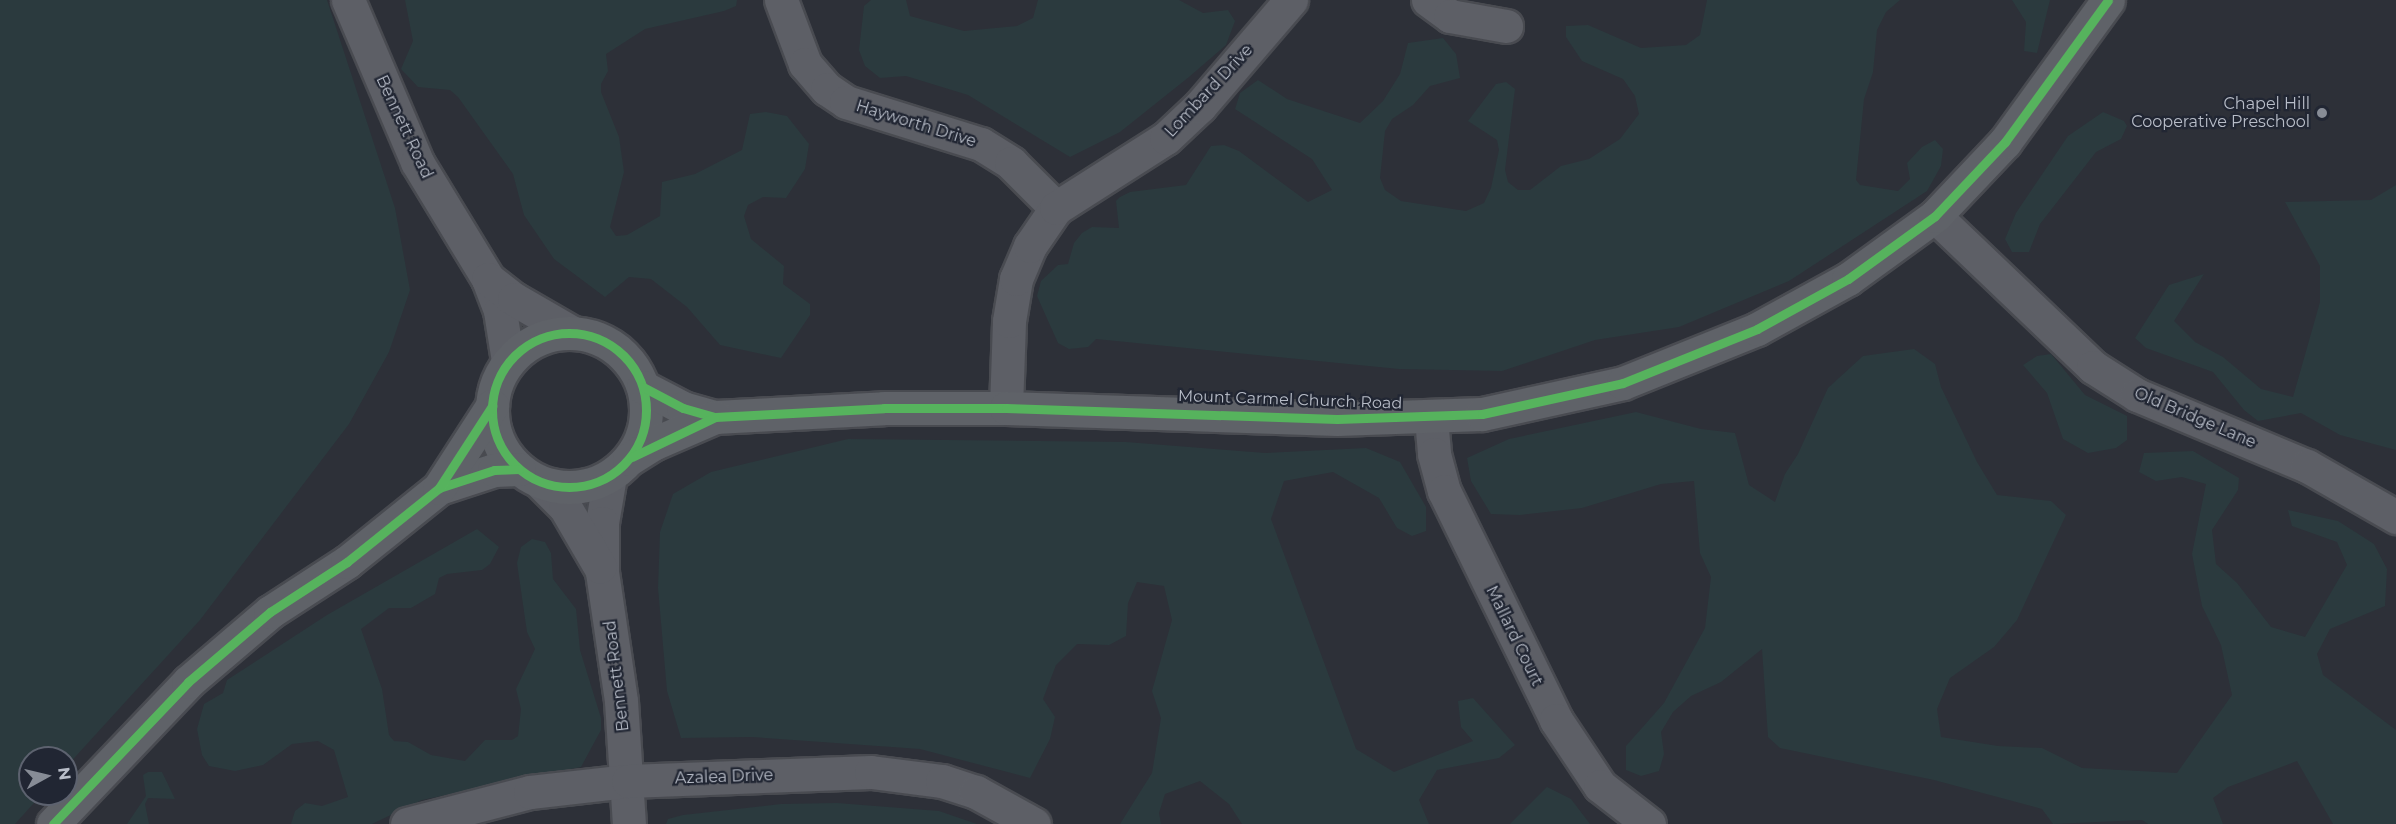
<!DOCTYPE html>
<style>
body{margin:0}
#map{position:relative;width:2396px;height:824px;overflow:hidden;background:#2d3038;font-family:Montserrat,sans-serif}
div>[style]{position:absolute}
.green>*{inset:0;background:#2b3a3e}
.roads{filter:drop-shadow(2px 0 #494b51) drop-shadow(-2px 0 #494b51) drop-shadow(0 2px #494b51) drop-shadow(0 -2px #494b51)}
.minor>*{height:33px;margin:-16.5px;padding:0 16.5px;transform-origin:16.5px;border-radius:16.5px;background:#5d5f66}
.major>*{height:33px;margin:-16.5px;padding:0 16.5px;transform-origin:16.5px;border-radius:16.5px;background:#5f6268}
.major>.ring{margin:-16.5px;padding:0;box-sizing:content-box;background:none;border:33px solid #5f6268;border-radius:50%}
.cycleway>*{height:9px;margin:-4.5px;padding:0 4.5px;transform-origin:4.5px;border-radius:4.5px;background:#56b35d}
.cycleway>.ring{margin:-4.5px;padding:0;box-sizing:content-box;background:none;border:9px solid #56b35d;border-radius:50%}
.dots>*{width:16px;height:16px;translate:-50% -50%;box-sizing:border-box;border:3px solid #212633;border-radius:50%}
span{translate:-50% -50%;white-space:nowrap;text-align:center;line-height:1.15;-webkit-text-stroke:4.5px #212633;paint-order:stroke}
.street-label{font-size:16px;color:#b8bdc8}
.poi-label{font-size:16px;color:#b8bdc8}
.right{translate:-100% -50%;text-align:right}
.north{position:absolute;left:18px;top:746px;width:60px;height:60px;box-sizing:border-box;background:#212633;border:2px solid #5d626f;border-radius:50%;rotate:82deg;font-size:16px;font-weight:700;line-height:24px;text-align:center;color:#b8bdc8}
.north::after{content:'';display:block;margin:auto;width:21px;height:27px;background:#878c96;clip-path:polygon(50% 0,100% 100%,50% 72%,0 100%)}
</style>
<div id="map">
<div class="green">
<i style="clip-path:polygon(0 0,327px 0,395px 208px,410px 290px,389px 352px,349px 424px,200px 620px,66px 767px,66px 758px,30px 758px,30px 794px,42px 794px,15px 824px,0 824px)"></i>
<i style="clip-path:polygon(405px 0,737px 0,736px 6px,724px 11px,645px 29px,606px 54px,608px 71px,601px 84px,601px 92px,619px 137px,624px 172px,610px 227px,616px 236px,627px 235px,660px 216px,662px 182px,695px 174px,742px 150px,750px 114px,766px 112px,787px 116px,809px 144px,805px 169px,786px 198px,763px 197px,748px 205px,744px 216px,751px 239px,784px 266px,783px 284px,810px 304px,810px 315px,781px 358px,720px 345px,687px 307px,651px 279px,629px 277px,605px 297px,554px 259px,524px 215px,513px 174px,458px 97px,450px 90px,418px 87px,401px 69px,413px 41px)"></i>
<i style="clip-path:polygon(871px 0,906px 0,910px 16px,964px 31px,1017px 26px,1033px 18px,1038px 0,1179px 0,1203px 13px,1228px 10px,1235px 21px,1226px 45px,1189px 77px,1120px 132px,1070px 157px,968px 95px,906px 76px,880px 78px,865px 66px,859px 50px,864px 6px)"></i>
<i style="clip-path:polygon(1707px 0,1900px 0,1886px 12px,1877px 30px,1873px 72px,1864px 99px,1856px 180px,1860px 185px,1898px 191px,1910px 179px,1907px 163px,1922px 147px,1935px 140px,1943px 149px,1941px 166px,1927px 191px,1789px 281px,1679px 327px,1595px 340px,1502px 371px,1399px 369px,1096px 339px,1088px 347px,1069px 349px,1058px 343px,1037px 296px,1041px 281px,1058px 265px,1068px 264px,1074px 243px,1082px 233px,1092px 227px,1119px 228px,1116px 201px,1120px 197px,1130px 192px,1186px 185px,1211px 146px,1224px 145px,1239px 151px,1308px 202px,1332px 190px,1312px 159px,1235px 109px,1240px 93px,1258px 80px,1287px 99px,1360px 123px,1383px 101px,1400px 74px,1408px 43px,1443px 38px,1456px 54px,1460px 78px,1430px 86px,1413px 105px,1392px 119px,1385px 131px,1380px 178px,1385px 190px,1401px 201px,1466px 211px,1484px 203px,1491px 188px,1499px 150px,1497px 140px,1468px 121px,1496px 84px,1506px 82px,1515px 89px,1505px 170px,1508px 182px,1518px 190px,1530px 190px,1561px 166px,1589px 159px,1620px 139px,1639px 114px,1635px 96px,1623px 79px,1582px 61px,1566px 37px,1566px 26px,1588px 25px,1641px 48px,1686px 45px,1700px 35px)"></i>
<i style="clip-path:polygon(2012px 0,2050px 0,2037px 53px,2024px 51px,2026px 22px)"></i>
<i style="clip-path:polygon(2103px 112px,2124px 121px,2127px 126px,2121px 139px,2096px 152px,2040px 224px,2029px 252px,2012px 252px,2005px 239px,2016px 213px,2068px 136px)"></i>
<i style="clip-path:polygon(2396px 185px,2396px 450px,2340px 435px,2301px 413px,2258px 421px,2244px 410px,2213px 372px,2146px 348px,2135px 338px,2169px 285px,2204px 274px,2174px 321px,2195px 342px,2223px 357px,2261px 389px,2293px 397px,2320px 302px,2320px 266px,2285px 202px,2371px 200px)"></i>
<i style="clip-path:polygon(1914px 349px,1935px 364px,1941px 387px,1977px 462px,1997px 495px,2051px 501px,2066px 515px,2017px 620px,1994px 647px,1950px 678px,1937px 709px,1941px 737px,1998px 746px,2042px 748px,2082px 768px,2177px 773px,2232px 695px,2221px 645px,2202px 606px,2192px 554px,2206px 484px,2182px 477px,2156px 481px,2139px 472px,2144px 453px,2193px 451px,2239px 478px,2238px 490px,2212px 530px,2216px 564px,2237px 583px,2271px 627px,2305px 637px,2347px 565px,2337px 542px,2292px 526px,2288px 510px,2338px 521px,2374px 544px,2387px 569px,2385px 606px,2330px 629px,2317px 654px,2323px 675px,2396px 730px,2396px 824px,2333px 824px,2297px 761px,2228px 787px,2213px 798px,2223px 824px,2148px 824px,2142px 820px,2053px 824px,2042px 809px,1934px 780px,1780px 748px,1768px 737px,1762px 649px,1721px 682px,1691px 696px,1673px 712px,1661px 732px,1664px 754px,1659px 771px,1641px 776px,1626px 770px,1626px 746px,1664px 703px,1705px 628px,1711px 577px,1700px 553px,1694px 481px,1661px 484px,1582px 508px,1520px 515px,1491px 514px,1471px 481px,1467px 458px,1509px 439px,1636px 412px,1701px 429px,1735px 433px,1749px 485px,1775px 502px,1785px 474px,1798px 454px,1828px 388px,1863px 356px)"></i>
<i style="clip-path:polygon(2051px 354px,2085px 395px,2127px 416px,2127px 440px,2116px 448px,2088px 453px,2063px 439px,2047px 393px,2023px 365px,2037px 356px)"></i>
<i style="clip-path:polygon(848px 439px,1126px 442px,1265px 453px,1366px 448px,1400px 462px,1426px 507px,1426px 531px,1412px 536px,1397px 528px,1379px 498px,1333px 472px,1284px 481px,1271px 519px,1356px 749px,1394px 772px,1473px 741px,1461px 727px,1458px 701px,1473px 698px,1515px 745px,1499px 758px,1437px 770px,1419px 800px,1429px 824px,1242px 824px,1229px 804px,1200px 781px,1165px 794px,1159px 813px,1161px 824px,1120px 824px,1152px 773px,1161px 718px,1152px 691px,1172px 620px,1164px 586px,1137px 582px,1128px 603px,1126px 636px,1109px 645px,1077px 644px,1056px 665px,1043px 699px,1055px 717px,1050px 739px,1030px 778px,920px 749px,752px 737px,681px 738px,667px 691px,658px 588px,660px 532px,673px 494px,711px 472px)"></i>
<i style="clip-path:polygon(477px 529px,499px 547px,490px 564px,482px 570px,447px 574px,439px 578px,435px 594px,411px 608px,389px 608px,361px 629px,382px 689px,389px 735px,394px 741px,408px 742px,431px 755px,465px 761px,485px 740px,512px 740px,518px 736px,521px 709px,516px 689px,535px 649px,527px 632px,517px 563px,521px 547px,532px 539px,545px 542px,551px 553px,553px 579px,576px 609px,580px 650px,601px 718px,601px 730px,581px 767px,422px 800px,372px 824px,291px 824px,295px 811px,305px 803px,322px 806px,348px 797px,334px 750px,318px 741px,292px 744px,263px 765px,235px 771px,209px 766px,202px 755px,197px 729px,204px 704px,223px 693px,227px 680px,327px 615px)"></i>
<i style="clip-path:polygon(148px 772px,162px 772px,175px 799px,148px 798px,145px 804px,149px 824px,127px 824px,146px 796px,143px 775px)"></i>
<i style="clip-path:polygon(1547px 787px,1571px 799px,1590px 824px,1510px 824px)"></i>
<i style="clip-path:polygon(837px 803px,939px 811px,977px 824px,666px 824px,668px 819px,683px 815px,781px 804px)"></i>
</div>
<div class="roads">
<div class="minor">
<i style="left:348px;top:0;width:176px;rotate:66.9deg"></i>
<i style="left:417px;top:162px;width:137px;rotate:58.7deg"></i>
<i style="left:488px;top:279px;width:34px;rotate:69deg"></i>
<i style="left:500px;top:311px;width:51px;rotate:80.9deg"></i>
<i style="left:781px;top:0;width:68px;rotate:69.4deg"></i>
<i style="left:805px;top:64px;width:33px;rotate:49deg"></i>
<i style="left:827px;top:89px;width:23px;rotate:34deg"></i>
<i style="left:846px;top:102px;width:141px;rotate:17.3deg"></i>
<i style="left:981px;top:144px;width:36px;rotate:32deg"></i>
<i style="left:1011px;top:163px;width:64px;rotate:45deg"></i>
<i style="left:1428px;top:0;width:27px;rotate:36deg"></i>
<i style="left:1450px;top:16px;width:57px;rotate:10.1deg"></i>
<i style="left:1935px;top:216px;width:219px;rotate:43.7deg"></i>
<i style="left:2093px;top:367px;width:52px;rotate:32.5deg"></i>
<i style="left:2137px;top:395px;width:184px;rotate:22.7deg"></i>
<i style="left:2307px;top:466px;width:103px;rotate:29.8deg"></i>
<i style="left:488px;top:279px;width:33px;rotate:38deg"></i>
<i style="left:514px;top:299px;width:66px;rotate:30.1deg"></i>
<i style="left:1006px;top:408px;width:87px;rotate:-88deg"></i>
<i style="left:1009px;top:321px;width:43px;rotate:-80.5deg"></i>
<i style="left:1016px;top:279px;width:36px;rotate:-67deg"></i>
<i style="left:1030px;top:246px;width:46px;rotate:-55.6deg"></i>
<i style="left:1056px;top:208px;width:130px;rotate:-32.5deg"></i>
<i style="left:1166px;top:138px;width:47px;rotate:-43.3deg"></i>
<i style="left:1200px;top:106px;width:140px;rotate:-49.4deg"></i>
<i style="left:1431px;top:418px;width:36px;rotate:85deg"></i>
<i style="left:1434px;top:454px;width:38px;rotate:75deg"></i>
<i style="left:1444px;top:491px;width:255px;rotate:63.9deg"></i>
<i style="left:1556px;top:720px;width:79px;rotate:56.3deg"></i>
<i style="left:1600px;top:786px;width:62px;rotate:37.8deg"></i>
<i style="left:610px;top:476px;width:48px;rotate:99.7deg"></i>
<i style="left:602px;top:523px;width:49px;rotate:90deg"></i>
<i style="left:602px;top:572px;width:130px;rotate:81.6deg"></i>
<i style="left:621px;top:701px;width:123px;rotate:86.3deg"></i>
<i style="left:540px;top:482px;width:35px;rotate:45deg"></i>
<i style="left:565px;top:507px;width:69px;rotate:59.7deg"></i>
<i style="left:407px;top:824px;width:127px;rotate:-14.6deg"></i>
<i style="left:530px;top:792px;width:99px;rotate:-6.4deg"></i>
<i style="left:628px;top:781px;width:243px;rotate:-2.1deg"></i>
<i style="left:871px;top:772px;width:72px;rotate:7.2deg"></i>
<i style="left:942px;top:781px;width:36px;rotate:18deg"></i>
<i style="left:976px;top:792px;width:66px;rotate:28.9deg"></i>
</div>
<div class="major">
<i class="ring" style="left:492px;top:333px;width:121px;height:121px"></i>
<i style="left:643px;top:387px;width:45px;rotate:27.7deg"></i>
<i style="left:683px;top:408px;width:33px;rotate:16deg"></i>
<i style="left:715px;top:417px;width:169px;rotate:-3deg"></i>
<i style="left:884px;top:408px;width:122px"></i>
<i style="left:1006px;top:408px;width:331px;rotate:1.9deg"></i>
<i style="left:1337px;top:419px;width:145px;rotate:-2deg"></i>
<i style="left:1482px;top:414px;width:144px;rotate:-12.4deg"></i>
<i style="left:1623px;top:383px;width:144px;rotate:-21.9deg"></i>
<i style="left:1757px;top:329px;width:104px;rotate:-28.8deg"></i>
<i style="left:1848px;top:279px;width:107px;rotate:-35.9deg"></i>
<i style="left:1935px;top:216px;width:102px;rotate:-46.6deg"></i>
<i style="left:2005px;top:142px;width:175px;rotate:-54deg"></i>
<i style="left:629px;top:459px;width:31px;rotate:-32deg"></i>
<i style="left:655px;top:443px;width:65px;rotate:-23.4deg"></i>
<i style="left:439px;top:488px;width:58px;rotate:-18.1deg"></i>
<i style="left:494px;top:470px;width:25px;rotate:-2deg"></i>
<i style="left:53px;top:824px;width:196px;rotate:-46.4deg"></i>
<i style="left:188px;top:682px;width:108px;rotate:-40.5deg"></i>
<i style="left:270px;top:612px;width:92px;rotate:-33deg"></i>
<i style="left:347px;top:562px;width:118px;rotate:-38.8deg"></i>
<i style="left:439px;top:488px;width:98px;rotate:-57.1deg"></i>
</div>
</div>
<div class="cycleway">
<i class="ring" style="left:492px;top:333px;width:145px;height:145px"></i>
<i style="left:643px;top:387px;width:45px;rotate:27.7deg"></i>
<i style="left:683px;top:408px;width:33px;rotate:16deg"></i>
<i style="left:715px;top:417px;width:169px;rotate:-3deg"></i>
<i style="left:884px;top:408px;width:122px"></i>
<i style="left:1006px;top:408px;width:331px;rotate:1.9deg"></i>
<i style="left:1337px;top:419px;width:145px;rotate:-2deg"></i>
<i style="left:1482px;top:414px;width:144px;rotate:-12.4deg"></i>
<i style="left:1623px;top:383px;width:144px;rotate:-21.9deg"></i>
<i style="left:1757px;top:329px;width:104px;rotate:-28.8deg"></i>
<i style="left:1848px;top:279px;width:107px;rotate:-35.9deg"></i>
<i style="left:1935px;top:216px;width:102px;rotate:-46.6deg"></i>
<i style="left:2005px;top:142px;width:175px;rotate:-54deg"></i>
<i style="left:632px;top:457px;width:92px;rotate:-25.7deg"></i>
<i style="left:439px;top:488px;width:58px;rotate:-18.1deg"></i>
<i style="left:494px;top:470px;width:25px;rotate:-2deg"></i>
<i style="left:53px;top:824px;width:196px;rotate:-46.4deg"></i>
<i style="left:188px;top:682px;width:108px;rotate:-40.5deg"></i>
<i style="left:270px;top:612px;width:92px;rotate:-33deg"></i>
<i style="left:347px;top:562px;width:118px;rotate:-38.8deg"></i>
<i style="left:439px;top:488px;width:98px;rotate:-57.1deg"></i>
</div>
<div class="dots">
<i style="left:2322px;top:113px;background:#878c96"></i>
</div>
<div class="street-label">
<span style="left:1209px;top:91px;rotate:-47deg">Lombard Drive</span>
<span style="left:916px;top:124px;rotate:17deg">Hayworth Drive</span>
<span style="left:404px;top:127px;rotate:65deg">Bennett Road</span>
<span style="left:1290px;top:400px;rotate:2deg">Mount Carmel Church Road</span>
<span style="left:2195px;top:418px;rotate:23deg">Old Bridge Lane</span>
<span style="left:1514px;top:636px;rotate:64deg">Mallard Court</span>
<span style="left:617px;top:676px;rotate:-97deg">Bennett Road</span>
<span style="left:724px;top:777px;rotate:-2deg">Azalea Drive</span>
</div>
<div class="poi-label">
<span class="right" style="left:2310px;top:113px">Chapel Hill<br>Cooperative Preschool</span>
</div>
<div class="north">N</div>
</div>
